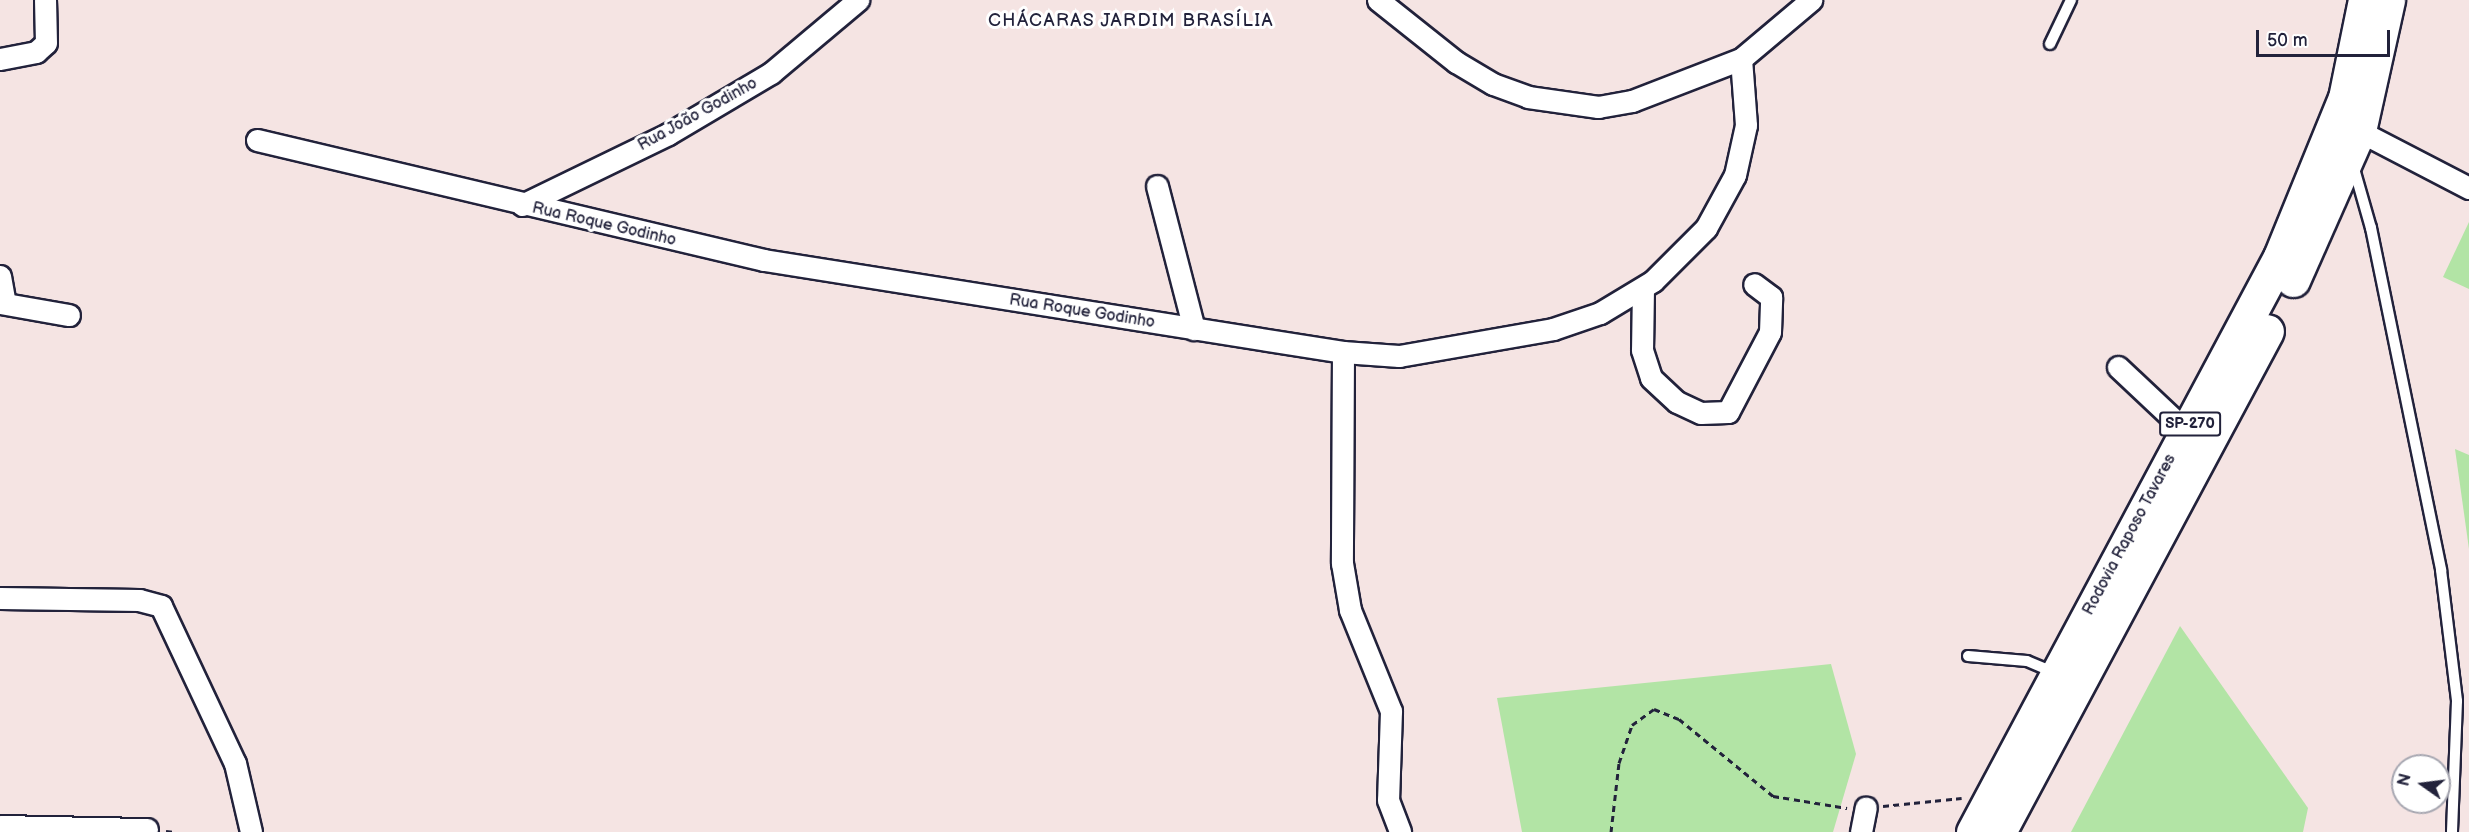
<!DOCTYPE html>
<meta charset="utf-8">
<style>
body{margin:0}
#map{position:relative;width:2469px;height:832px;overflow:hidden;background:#f5e4e3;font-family:"Balsamiq Sans",sans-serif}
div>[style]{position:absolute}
.green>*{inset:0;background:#b2e4a5}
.path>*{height:3px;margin-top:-1.5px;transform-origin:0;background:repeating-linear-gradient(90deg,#22223b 0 6px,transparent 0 10.5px)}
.roads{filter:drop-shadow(2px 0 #22223b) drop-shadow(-2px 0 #22223b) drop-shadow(0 2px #22223b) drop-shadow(0 -2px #22223b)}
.lane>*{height:10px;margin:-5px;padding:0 5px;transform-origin:5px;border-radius:5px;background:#fff}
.street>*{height:21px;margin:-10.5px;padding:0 10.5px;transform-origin:10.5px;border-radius:10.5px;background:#fff}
.highway>*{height:33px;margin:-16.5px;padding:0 16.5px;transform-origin:16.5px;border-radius:16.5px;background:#fff}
span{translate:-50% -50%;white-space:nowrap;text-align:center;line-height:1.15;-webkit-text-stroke:6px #fff;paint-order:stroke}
.shield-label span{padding:2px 4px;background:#fff;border:2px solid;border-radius:4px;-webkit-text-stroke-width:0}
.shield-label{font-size:15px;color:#22223b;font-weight:700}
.street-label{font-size:16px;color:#22223b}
.neighbourhood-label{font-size:18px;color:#22223b;letter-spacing:1.5px}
.north{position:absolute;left:2391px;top:754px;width:60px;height:60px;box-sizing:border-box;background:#fff;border:2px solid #a7a7b1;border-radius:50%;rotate:284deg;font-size:16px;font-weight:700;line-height:24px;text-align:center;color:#22223b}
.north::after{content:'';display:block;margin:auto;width:21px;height:27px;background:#22223b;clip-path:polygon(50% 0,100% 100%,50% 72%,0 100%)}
.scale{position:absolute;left:2256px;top:30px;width:134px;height:27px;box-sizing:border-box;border:3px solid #22223b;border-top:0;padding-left:8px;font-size:18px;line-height:21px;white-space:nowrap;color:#22223b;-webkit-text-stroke:4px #fff;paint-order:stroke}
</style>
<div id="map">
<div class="green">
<i style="clip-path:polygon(2469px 222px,2469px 289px,2443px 277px)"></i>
<i style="clip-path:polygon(2455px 449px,2469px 455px,2469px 549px)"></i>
<i style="clip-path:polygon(2180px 626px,2308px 808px,2303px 832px,2071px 832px)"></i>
<i style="clip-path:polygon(1831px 664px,1856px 754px,1833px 832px,1522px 832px,1497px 698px)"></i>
</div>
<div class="path">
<i style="left:1883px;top:806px;width:79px;rotate:-5.8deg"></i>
<i style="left:166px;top:831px;width:9px;rotate:6deg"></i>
<i style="left:1611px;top:832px;width:69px;rotate:-83.4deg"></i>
<i style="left:1619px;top:763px;width:40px;rotate:-71.1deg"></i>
<i style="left:1632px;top:725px;width:27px;rotate:-36deg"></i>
<i style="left:1654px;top:709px;width:27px;rotate:22deg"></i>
<i style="left:1679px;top:719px;width:122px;rotate:39.3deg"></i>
<i style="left:1773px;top:796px;width:75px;rotate:9.2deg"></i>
</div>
<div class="roads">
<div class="lane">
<i style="left:2050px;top:44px;width:49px;rotate:-64.5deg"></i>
<i style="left:2353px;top:165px;width:66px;rotate:74.1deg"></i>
<i style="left:2371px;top:228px;width:349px;rotate:78.4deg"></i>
<i style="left:2441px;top:570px;width:132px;rotate:83deg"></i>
<i style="left:2457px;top:701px;width:131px;rotate:92.2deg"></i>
<i style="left:1968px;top:656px;width:59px;rotate:4.8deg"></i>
<i style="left:2027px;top:661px;width:30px;rotate:23deg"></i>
</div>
<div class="street">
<i style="left:1378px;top:0;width:100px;rotate:38.5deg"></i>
<i style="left:1456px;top:62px;width:43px;rotate:30.7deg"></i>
<i style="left:1493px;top:84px;width:37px;rotate:20deg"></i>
<i style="left:1528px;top:97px;width:71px;rotate:8.1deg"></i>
<i style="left:1598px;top:107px;width:35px;rotate:-10deg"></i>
<i style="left:1632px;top:101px;width:117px;rotate:-21.1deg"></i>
<i style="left:1741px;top:59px;width:92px;rotate:-40.1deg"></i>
<i style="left:0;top:59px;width:37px;rotate:-11deg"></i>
<i style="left:36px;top:52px;width:13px;rotate:-42deg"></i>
<i style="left:46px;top:43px;width:43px;rotate:-91.3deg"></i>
<i style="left:2359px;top:131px;width:124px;rotate:27.4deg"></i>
<i style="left:257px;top:140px;width:521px;rotate:13.32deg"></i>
<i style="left:764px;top:260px;width:586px;rotate:9.03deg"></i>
<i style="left:1343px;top:352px;width:56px;rotate:4.1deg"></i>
<i style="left:1399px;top:356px;width:156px;rotate:-9.9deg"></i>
<i style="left:1553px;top:329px;width:50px;rotate:-18.8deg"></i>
<i style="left:1600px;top:313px;width:62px;rotate:-31.1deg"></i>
<i style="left:1653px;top:281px;width:75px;rotate:-45deg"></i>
<i style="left:1706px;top:228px;width:60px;rotate:-61.3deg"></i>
<i style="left:1735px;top:175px;width:51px;rotate:-77.6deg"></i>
<i style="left:1746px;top:125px;width:66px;rotate:-94.3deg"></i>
<i style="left:1157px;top:186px;width:148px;rotate:75.5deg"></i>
<i style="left:522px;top:205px;width:162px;rotate:-25.9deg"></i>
<i style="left:668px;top:134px;width:120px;rotate:-30.6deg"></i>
<i style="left:771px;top:73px;width:114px;rotate:-40deg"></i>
<i style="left:0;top:276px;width:27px;rotate:80deg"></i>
<i style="left:1643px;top:288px;width:62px;rotate:90.9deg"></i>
<i style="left:1642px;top:350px;width:29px;rotate:72deg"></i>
<i style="left:1651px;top:378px;width:35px;rotate:43deg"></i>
<i style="left:1677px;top:402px;width:26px;rotate:25deg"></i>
<i style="left:1701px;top:413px;width:27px;rotate:-2deg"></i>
<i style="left:1728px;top:412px;width:90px;rotate:-62.3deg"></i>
<i style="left:1770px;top:332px;width:35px;rotate:-88deg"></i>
<i style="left:1771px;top:297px;width:21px;rotate:-143deg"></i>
<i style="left:0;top:303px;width:70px;rotate:9.9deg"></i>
<i style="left:1343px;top:352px;width:211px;rotate:90.3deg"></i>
<i style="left:1342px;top:563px;width:48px;rotate:80.3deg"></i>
<i style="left:1350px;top:610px;width:109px;rotate:67.9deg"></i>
<i style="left:1391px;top:711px;width:89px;rotate:91.9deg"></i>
<i style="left:1388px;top:800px;width:34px;rotate:69deg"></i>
<i style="left:2118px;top:367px;width:93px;rotate:43.3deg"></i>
<i style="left:0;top:598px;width:139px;rotate:0.8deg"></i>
<i style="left:139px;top:600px;width:23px;rotate:15deg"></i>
<i style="left:161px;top:606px;width:174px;rotate:64.8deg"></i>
<i style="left:235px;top:763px;width:71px;rotate:76.9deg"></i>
<i style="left:0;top:826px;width:147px;rotate:1.2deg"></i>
<i style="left:1861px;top:832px;width:25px;rotate:-79deg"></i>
</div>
<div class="highway">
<i style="left:2293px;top:280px;width:163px;rotate:-66.1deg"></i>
<i style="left:2359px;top:131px;width:134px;rotate:-77.5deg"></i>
<i style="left:1973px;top:832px;width:652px;rotate:-61.9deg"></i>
<i style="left:2280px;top:257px;width:172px;rotate:-67.8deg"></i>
<i style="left:2345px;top:98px;width:100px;rotate:-78.5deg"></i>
<i style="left:1999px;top:832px;width:568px;rotate:-61.86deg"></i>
</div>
</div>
<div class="shield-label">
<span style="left:2190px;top:424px">SP-270</span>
</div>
<div class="street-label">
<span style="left:698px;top:115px;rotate:-29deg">Rua João Godinho</span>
<span style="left:604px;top:225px;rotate:13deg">Rua Roque Godinho</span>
<span style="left:1082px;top:312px;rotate:9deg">Rua Roque Godinho</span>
<span style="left:2130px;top:535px;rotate:-62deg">Rodovia Raposo Tavares</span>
</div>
<div class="neighbourhood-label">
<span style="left:1131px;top:21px">CHÁCARAS JARDIM BRASÍLIA</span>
</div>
<div class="north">N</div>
<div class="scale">50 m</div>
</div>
